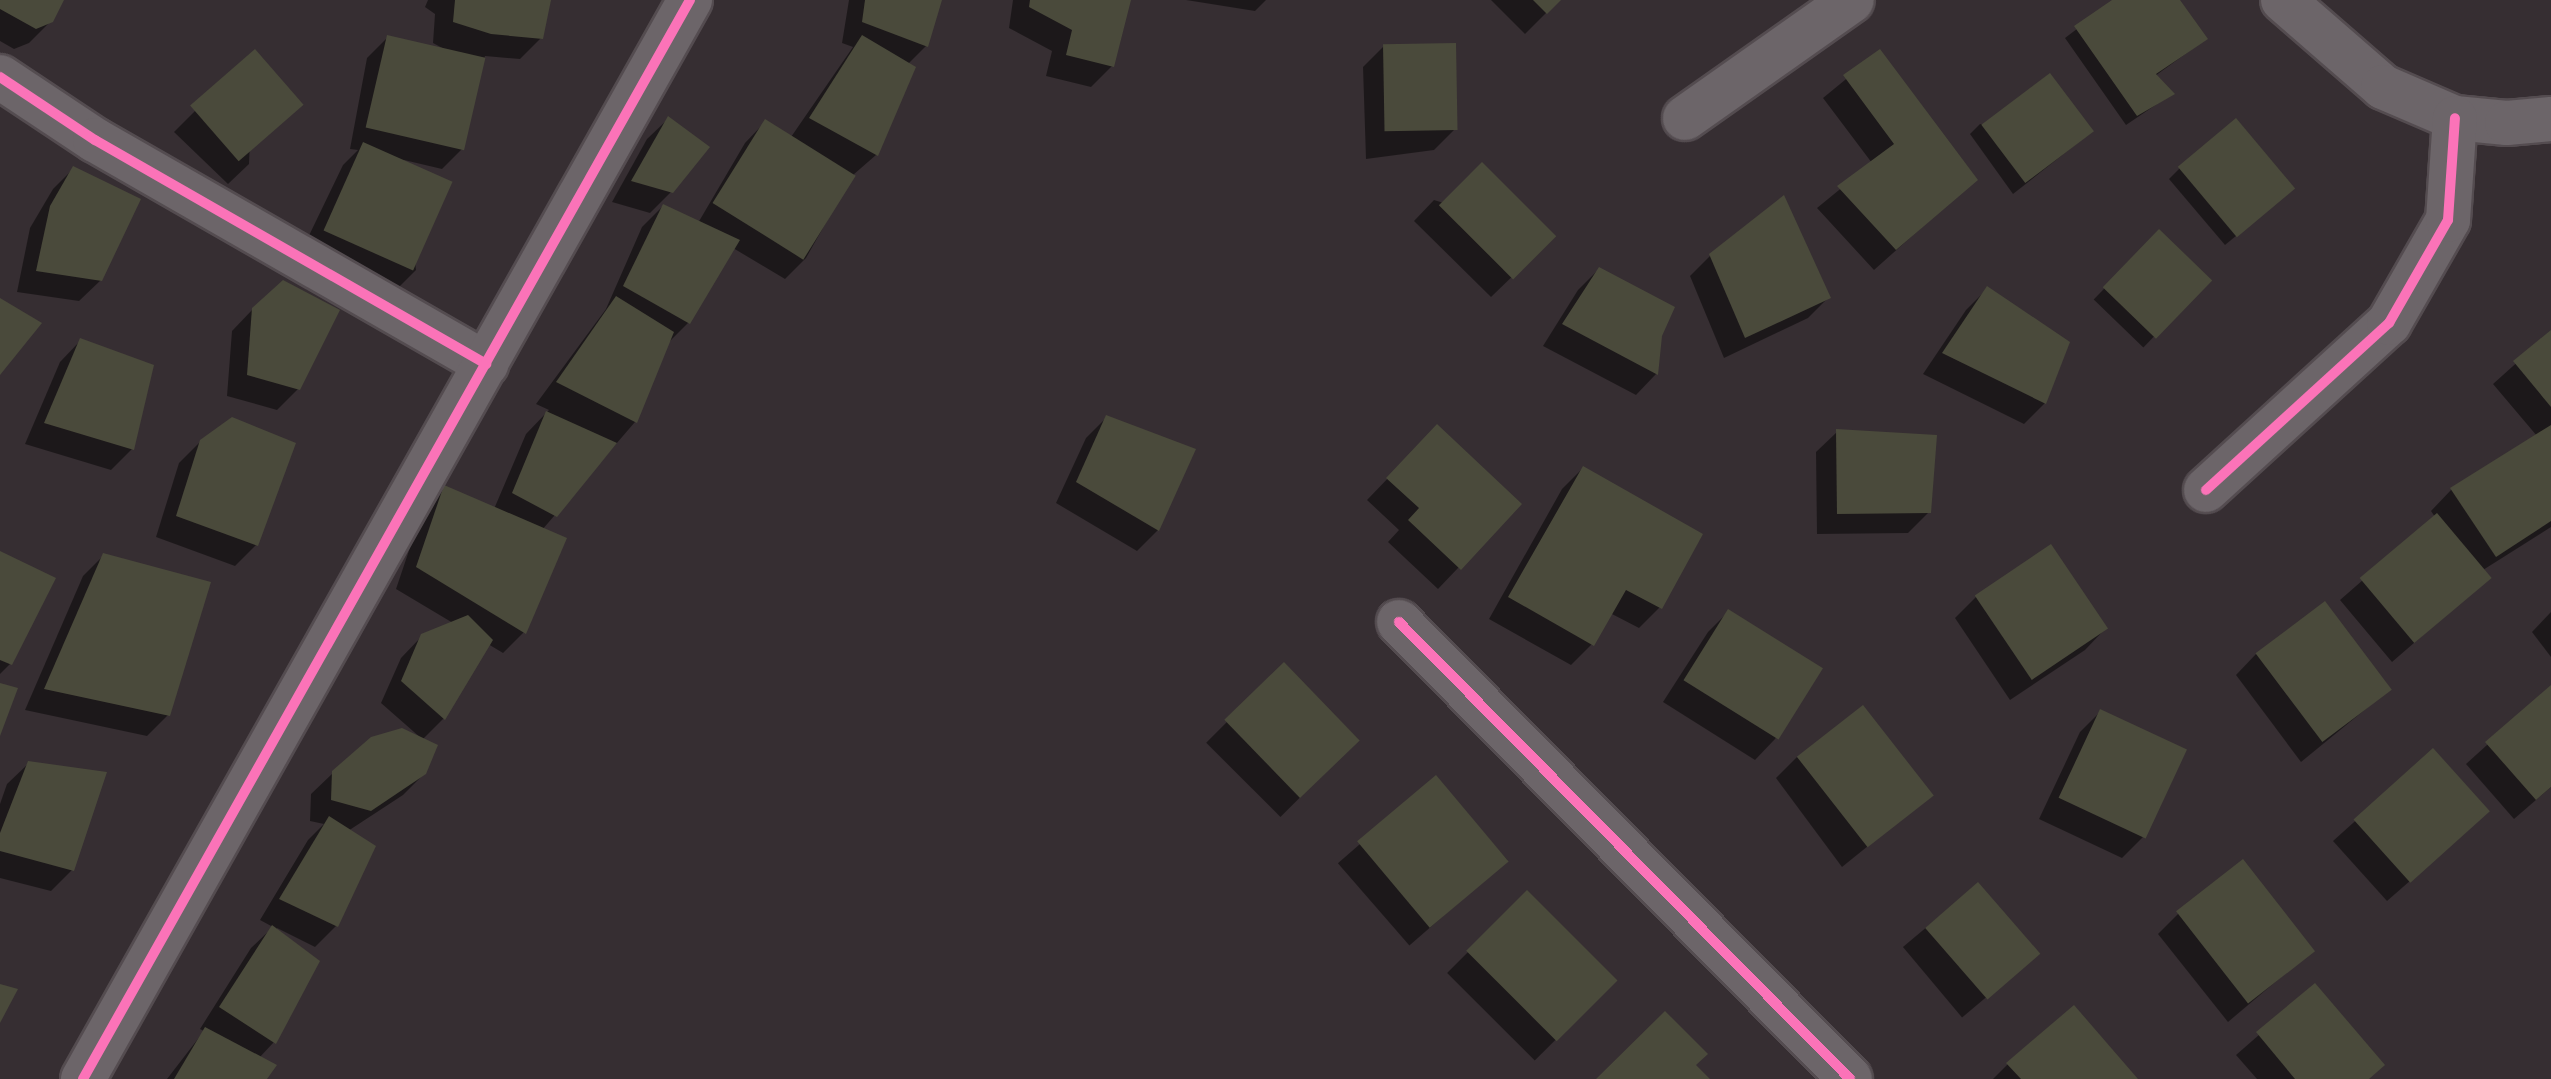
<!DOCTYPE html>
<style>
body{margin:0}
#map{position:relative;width:2551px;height:1079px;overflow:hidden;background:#362e32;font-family:Commissioner,sans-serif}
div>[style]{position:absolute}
.shadow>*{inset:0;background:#0007;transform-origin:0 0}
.building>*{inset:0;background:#4a4a3b;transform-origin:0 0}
.roads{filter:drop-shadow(2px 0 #544c50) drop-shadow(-2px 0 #544c50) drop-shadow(0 2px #544c50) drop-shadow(0 -2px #544c50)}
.street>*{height:44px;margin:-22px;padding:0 22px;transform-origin:22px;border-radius:22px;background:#6c6569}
.cycleway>*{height:10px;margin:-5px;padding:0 5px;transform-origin:5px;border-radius:5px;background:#fb73b8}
span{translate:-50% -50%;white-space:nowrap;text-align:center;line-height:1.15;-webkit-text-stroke:7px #2f2129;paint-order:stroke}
</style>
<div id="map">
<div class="shadow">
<i style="clip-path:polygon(0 0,62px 0,51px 21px,29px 43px,14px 49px,0 41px)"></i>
<i style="clip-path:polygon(428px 0,549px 0,541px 38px,520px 59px,485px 56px,463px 148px,442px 169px,404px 160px,416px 270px,395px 291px,302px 250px,343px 165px,358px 150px,350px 149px,367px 58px,388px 37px,446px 50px,433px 43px,435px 14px,425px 7px)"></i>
<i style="clip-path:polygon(849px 0,940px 0,926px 46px,908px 64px,913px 68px,876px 155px,853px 175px,806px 258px,785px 279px,733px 248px,688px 323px,666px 345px,635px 422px,542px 530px,524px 632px,503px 653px,488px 644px,444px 718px,422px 740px,425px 773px,403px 795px,348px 831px,373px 847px,336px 926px,315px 947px,277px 928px,274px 1042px,259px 1058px,265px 1079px,167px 1079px,204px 1031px,200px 1029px,251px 948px,273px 927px,260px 920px,308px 840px,324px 824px,310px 821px,311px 794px,333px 773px,422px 739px,381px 703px,401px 658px,422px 636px,453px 623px,396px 589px,423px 509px,444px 488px,494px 509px,526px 434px,549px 410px,536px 404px,606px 309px,642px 227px,663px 206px,698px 223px,745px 143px,765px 122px,791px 137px,853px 47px,842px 43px)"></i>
<i style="clip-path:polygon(1013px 0,1129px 0,1112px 66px,1091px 87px,1046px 76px,1052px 51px,1009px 28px)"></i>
<i style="clip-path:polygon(1186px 0,1266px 0,1255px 11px)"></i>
<i style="clip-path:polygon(1491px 0,1559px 0,1525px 34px)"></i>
<i style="clip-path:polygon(2115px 0,2178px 0,2206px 39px,2155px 76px,2172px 94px,2126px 125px,2065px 38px)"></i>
<i style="clip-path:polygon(1384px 46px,1455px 129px,1434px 150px,1366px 159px,1363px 67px)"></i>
<i style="clip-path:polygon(254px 52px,249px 164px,228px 184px,174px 132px)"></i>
<i style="clip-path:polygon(1879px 52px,1975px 180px,1874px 270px,1817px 208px,1872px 163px,1823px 98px)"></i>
<i style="clip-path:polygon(668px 119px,671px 192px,650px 213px,612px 202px,647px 139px)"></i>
<i style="clip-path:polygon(1980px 124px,2080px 141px,2013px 194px,1970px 134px)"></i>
<i style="clip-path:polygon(74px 168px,101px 280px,79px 301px,17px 292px,30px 228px,53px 189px)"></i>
<i style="clip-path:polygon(2180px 168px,2282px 198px,2225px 245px,2169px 179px)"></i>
<i style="clip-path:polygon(1434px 200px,1553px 237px,1491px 297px,1414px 221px)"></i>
<i style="left:2159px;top:232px;width:69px;height:94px;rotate:44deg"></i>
<i style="clip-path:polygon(1711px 255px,1829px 297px,1808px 318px,1724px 358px,1690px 276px)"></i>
<i style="clip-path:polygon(1599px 269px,1660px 336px,1656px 374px,1636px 395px,1543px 346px,1578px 290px)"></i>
<i style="clip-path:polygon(1987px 289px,2068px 342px,2045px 403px,2024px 424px,1923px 374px,1966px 310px)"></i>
<i style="clip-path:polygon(253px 309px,298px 389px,277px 410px,227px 396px,232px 331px)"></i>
<i style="clip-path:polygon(2551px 332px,2551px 527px,2483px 570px,2489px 578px,2392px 662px,2340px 600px,2435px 517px,2431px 511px,2451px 490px,2537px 436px,2493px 384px)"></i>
<i style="clip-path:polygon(81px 340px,132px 449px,111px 470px,25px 444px,60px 362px)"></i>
<i style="clip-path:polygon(1107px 417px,1158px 530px,1137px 551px,1056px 503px,1086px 438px)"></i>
<i style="clip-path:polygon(1837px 432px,1929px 512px,1908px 533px,1817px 534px,1816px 452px)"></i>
<i style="clip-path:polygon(201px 441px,256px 545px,235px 566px,156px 537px,179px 463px)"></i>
<i style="clip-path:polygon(1417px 448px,1519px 504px,1438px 589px,1388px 542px,1399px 530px,1367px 500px)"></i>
<i style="clip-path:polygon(1583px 468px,1660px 607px,1639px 628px,1610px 613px,1592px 644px,1571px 665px,1489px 619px,1562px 489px)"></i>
<i style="clip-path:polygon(0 554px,11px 663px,0 674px)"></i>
<i style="clip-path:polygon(104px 555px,168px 715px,147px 736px,25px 710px,83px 576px)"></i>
<i style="clip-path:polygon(1976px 597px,2105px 629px,2085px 650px,2010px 700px,1955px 618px)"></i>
<i style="clip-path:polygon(1729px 611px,1820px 670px,1775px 739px,1755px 760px,1663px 702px,1708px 632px)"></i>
<i style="clip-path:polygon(2551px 612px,2551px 657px,2532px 632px)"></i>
<i style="clip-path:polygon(2256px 654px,2389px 690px,2301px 762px,2236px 675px)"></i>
<i style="left:1284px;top:665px;width:105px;height:110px;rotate:45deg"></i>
<i style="clip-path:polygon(2551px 687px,2551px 787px,2514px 819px,2466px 764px)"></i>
<i style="clip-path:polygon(2101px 711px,2143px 837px,2122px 858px,2039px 819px,2080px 732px)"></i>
<i style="clip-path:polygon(2433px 751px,2466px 832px,2387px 901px,2333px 841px)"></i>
<i style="clip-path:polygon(1797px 757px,1930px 796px,1842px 867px,1776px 778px)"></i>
<i style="clip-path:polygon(29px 763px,72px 870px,51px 891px,0 878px,0 804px,7px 784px)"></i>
<i style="left:1436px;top:778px;width:109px;height:130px;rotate:49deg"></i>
<i style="left:1978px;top:884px;width:92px;height:98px;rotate:50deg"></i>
<i style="left:1527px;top:893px;width:124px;height:113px;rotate:45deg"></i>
<i style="clip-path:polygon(2179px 913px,2313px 950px,2228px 1022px,2158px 934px)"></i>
<i style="clip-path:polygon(2315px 986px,2368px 1079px,2257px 1079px,2236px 1055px)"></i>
<i style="clip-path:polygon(2008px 1064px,2136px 1079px,1993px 1079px)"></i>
</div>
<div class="building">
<i style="clip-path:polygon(0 0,64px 0,53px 22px,36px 29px,0 9px)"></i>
<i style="clip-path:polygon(455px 0,551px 0,543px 39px,491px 34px,453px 22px)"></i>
<i style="clip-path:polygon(865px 0,942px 0,928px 47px,862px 22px)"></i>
<i style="clip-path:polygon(1030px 0,1131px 0,1114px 67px,1066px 55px,1072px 30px,1029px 7px)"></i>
<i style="clip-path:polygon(1533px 0,1561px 0,1547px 14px)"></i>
<i style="clip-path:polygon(2112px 0,2180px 0,2208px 39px,2156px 74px,2175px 94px,2137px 116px,2074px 26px)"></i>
<i style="left:387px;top:35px;width:101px;height:95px;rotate:13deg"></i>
<i style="clip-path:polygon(862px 35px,916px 67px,878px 156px,809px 118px)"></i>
<i style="left:1456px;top:43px;width:87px;height:73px;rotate:89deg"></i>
<i style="left:255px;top:49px;width:74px;height:86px;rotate:49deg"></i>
<i style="clip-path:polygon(1880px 49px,1978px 180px,1896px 250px,1837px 186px,1894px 144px,1843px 75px)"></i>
<i style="left:2050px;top:73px;width:73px;height:86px;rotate:53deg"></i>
<i style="clip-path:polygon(668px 116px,710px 147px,673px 193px,631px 181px)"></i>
<i style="left:2236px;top:118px;width:92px;height:76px;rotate:50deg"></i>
<i style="left:765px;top:119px;width:107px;height:99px;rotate:32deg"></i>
<i style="left:363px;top:142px;width:98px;height:97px;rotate:24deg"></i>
<i style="left:1482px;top:162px;width:105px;height:61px;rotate:45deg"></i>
<i style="clip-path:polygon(73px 166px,141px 199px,102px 281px,36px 271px,50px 206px)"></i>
<i style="clip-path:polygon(1784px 195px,1831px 298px,1745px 338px,1709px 254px)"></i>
<i style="clip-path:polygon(663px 204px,740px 240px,690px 324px,623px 286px)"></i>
<i style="left:2159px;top:229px;width:74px;height:81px;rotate:44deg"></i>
<i style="clip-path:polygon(1599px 267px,1675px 307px,1662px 336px,1658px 375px,1562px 324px)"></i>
<i style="clip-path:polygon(283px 280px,340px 310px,300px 390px,247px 375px,252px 308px)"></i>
<i style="clip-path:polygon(1987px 286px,2070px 342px,2046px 404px,1942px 353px)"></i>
<i style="clip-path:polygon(616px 296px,674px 332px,637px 423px,556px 382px)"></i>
<i style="clip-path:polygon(0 298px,42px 323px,0 375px)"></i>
<i style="clip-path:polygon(2551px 330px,2551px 407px,2513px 361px)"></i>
<i style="clip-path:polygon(80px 338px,154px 365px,134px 450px,44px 423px)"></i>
<i style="clip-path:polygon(546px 411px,617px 443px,557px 517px,512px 493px)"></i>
<i style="clip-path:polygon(1106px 415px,1196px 449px,1159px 531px,1076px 482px)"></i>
<i style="clip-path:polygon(232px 417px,296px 443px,258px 546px,176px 516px,200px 440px)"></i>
<i style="clip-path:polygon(1437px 424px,1522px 504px,1461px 570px,1408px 520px,1419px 508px,1386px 478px)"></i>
<i style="clip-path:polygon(2551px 425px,2551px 521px,2496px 557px,2450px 488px)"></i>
<i style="clip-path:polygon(1836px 429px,1937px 435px,1931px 513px,1837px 514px)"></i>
<i style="clip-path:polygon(1583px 466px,1703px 534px,1662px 609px,1626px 590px,1594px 646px,1508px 597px)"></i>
<i style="clip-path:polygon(444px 485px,567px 538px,526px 634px,416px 567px)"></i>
<i style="left:2437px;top:513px;width:85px;height:101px;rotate:50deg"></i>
<i style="left:2051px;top:544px;width:102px;height:92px;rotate:56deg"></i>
<i style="clip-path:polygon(0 551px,56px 578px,12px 665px,0 660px)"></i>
<i style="clip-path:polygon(103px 553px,211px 582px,170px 716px,44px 689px)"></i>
<i style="left:2325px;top:601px;width:111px;height:87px;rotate:53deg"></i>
<i style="left:1728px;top:609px;width:112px;height:84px;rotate:32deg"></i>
<i style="clip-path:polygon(468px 615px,493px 640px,445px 720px,401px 681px,421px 634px)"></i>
<i style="left:1284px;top:662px;width:109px;height:83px;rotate:46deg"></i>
<i style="clip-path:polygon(0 683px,18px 688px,0 736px)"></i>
<i style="clip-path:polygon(2551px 685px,2551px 787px,2536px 800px,2485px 742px)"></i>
<i style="left:1863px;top:705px;width:115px;height:84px;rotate:52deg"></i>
<i style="left:2100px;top:709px;width:96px;height:98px;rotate:25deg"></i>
<i style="clip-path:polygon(402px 728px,438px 745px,426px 774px,371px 811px,331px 800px,332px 771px,371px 737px)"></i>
<i style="left:2433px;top:748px;width:85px;height:107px;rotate:48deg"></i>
<i style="clip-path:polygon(28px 761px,107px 772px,74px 871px,0 851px,0 833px)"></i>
<i style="left:1436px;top:775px;width:113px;height:103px;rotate:50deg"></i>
<i style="clip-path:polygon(329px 816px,376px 846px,338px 927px,279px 899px)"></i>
<i style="left:2243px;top:859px;width:117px;height:85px;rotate:52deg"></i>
<i style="left:1978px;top:882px;width:95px;height:70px;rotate:49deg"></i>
<i style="left:1527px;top:890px;width:128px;height:86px;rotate:45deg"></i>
<i style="clip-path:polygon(272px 925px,320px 961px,276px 1044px,219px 1007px)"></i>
<i style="clip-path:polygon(2315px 983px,2385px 1065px,2369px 1079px,2295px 1079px,2256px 1032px)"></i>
<i style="clip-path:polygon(0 984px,18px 989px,0 1023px)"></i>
<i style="clip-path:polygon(2074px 1005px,2138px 1079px,2021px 1079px,2006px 1063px)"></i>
<i style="clip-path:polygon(1665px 1011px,1708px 1054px,1696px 1065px,1710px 1079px,1596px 1079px)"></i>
<i style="clip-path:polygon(205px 1027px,277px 1065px,267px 1079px,174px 1079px)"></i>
</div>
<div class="roads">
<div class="street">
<i style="left:2283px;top:0;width:133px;rotate:41deg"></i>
<i style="left:2383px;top:87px;width:78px;rotate:23.3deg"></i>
<i style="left:2455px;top:118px;width:52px;rotate:5.5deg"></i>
<i style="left:2507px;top:123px;width:44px;rotate:-5.2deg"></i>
<i style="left:0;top:77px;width:114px;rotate:33.6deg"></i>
<i style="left:95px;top:140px;width:451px;rotate:29.8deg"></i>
<i style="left:1685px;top:118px;width:204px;rotate:-35.2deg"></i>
<i style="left:2206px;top:490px;width:248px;rotate:-42.4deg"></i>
<i style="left:2389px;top:323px;width:119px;rotate:-60.2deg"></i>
<i style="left:2448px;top:220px;width:102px;rotate:-86.1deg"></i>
<i style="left:1399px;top:622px;width:642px;rotate:45.38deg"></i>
<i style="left:83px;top:1079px;width:1238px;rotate:-60.64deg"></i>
</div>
</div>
<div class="cycleway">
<i style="left:0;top:77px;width:114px;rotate:33.6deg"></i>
<i style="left:95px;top:140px;width:451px;rotate:29.8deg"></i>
<i style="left:2206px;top:490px;width:248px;rotate:-42.4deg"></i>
<i style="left:2389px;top:323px;width:119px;rotate:-60.2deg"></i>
<i style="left:2448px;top:220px;width:102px;rotate:-86.1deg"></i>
<i style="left:1399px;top:622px;width:642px;rotate:45.38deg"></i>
<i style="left:83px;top:1079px;width:1238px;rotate:-60.64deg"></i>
</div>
</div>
